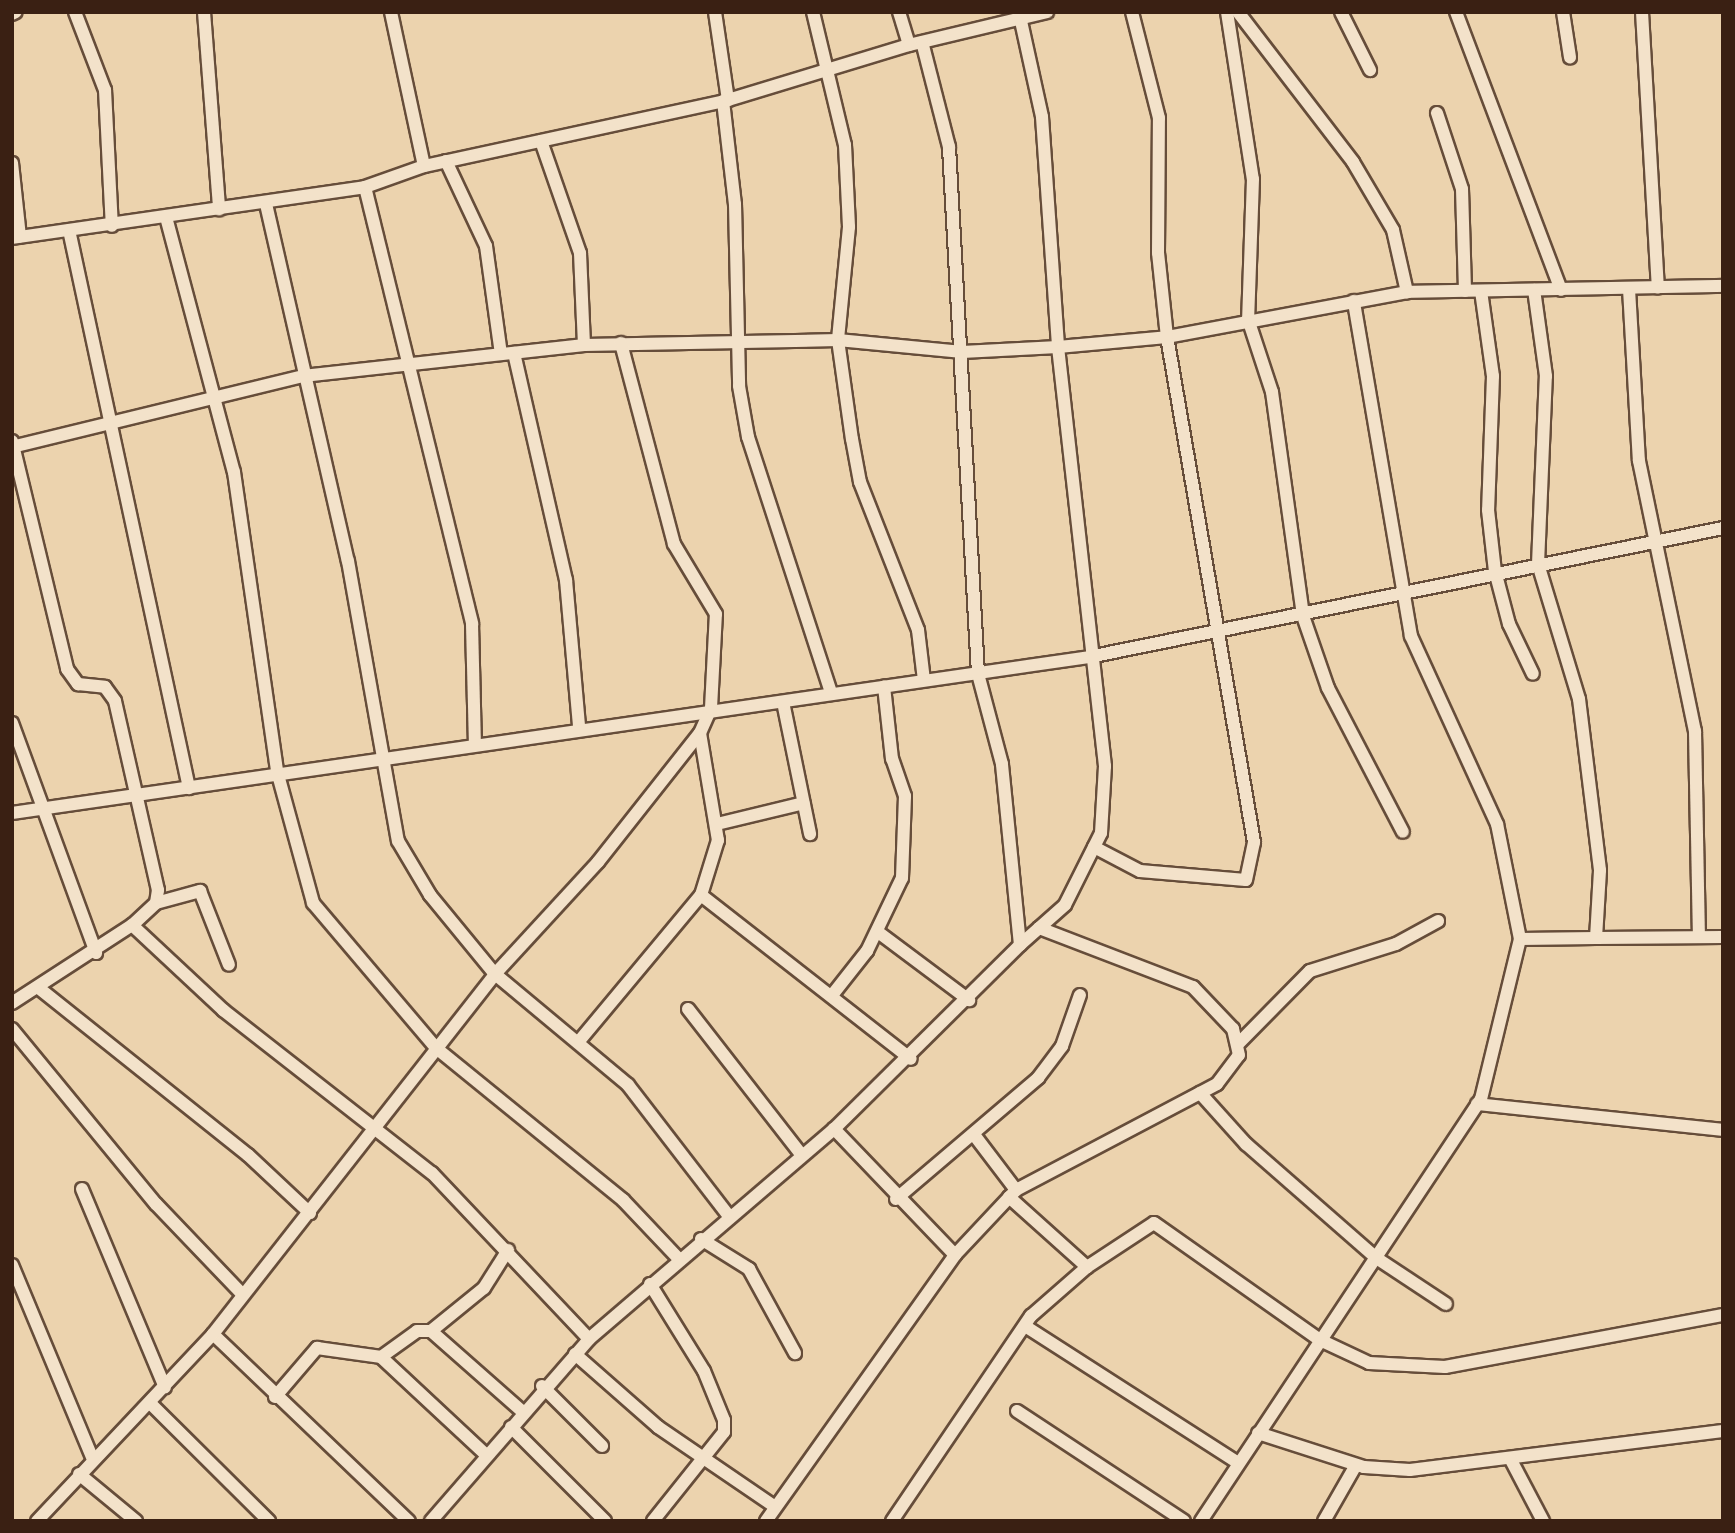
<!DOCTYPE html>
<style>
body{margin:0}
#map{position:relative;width:1735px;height:1533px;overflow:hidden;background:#ecd3ae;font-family:"Libre Caslon Text",serif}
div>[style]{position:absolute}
.roads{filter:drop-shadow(2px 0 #664d3a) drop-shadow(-2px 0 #664d3a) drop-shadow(0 2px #664d3a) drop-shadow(0 -2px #664d3a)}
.minor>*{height:12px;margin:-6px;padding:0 6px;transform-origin:6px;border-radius:6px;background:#f3e2ca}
span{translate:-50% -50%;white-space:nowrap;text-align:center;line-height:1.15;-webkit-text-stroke:5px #f3e2ca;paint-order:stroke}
.frame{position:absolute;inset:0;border:14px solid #3a2013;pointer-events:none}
</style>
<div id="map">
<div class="roads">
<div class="minor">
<i style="left:75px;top:12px;width:84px;rotate:69deg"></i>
<i style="left:105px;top:90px;width:136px;rotate:87.1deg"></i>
<i style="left:204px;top:12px;width:198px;rotate:85.6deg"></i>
<i style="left:391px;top:12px;width:157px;rotate:77.9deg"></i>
<i style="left:715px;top:12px;width:89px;rotate:81.6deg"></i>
<i style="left:813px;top:12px;width:137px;rotate:76.5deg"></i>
<i style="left:845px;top:145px;width:82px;rotate:87.2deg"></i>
<i style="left:849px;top:227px;width:114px;rotate:95.6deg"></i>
<i style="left:838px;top:340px;width:100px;rotate:82deg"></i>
<i style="left:852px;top:439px;width:44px;rotate:79.5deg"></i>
<i style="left:860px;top:482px;width:159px;rotate:68.6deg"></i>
<i style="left:918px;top:630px;width:50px;rotate:83.2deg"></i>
<i style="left:899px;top:12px;width:34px;rotate:73deg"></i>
<i style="left:1019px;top:12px;width:107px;rotate:77.6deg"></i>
<i style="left:1042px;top:117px;width:231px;rotate:86deg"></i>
<i style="left:1058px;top:347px;width:422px;rotate:83.6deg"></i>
<i style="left:1105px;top:766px;width:67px;rotate:93.4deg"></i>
<i style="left:1101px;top:833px;width:80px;rotate:116.6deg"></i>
<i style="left:1065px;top:905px;width:60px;rotate:138.4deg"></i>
<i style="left:1227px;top:12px;width:169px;rotate:81.2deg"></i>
<i style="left:1253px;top:179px;width:140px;rotate:92deg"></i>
<i style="left:1248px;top:319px;width:77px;rotate:71.8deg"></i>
<i style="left:1272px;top:392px;width:226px;rotate:82.1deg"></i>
<i style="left:1303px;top:616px;width:76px;rotate:70.9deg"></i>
<i style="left:1328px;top:688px;width:162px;rotate:62.5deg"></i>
<i style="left:1238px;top:12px;width:189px;rotate:52.5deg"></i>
<i style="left:1353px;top:162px;width:79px;rotate:59.5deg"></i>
<i style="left:1393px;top:230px;width:64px;rotate:77.3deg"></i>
<i style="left:1341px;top:12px;width:65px;rotate:63.4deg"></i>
<i style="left:1456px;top:12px;width:297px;rotate:69.3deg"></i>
<i style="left:1563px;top:12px;width:46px;rotate:81.2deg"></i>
<i style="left:1642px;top:12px;width:276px;rotate:86.7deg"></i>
<i style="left:12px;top:14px;width:4px;rotate:-27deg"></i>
<i style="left:723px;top:101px;width:104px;rotate:83.4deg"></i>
<i style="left:735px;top:204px;width:182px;rotate:88.7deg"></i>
<i style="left:739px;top:386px;width:52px;rotate:80deg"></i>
<i style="left:748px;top:437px;width:268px;rotate:72deg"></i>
<i style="left:1437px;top:113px;width:80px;rotate:71.8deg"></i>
<i style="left:1462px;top:189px;width:102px;rotate:88.3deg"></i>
<i style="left:541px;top:141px;width:119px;rotate:70.8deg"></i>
<i style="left:580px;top:253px;width:92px;rotate:87.5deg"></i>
<i style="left:446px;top:161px;width:94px;rotate:64.8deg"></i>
<i style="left:486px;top:246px;width:109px;rotate:82.1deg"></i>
<i style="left:12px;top:163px;width:74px;rotate:83.8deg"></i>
<i style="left:365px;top:187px;width:450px;rotate:76.2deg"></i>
<i style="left:472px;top:624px;width:119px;rotate:88.6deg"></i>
<i style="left:266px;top:204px;width:366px;rotate:77.1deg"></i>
<i style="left:348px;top:561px;width:284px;rotate:79.9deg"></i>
<i style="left:398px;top:841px;width:63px;rotate:59.3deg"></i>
<i style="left:430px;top:895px;width:102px;rotate:50.6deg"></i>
<i style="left:495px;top:974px;width:173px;rotate:39.8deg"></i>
<i style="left:628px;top:1085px;width:165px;rotate:52.4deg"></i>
<i style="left:166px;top:217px;width:264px;rotate:75.1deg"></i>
<i style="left:234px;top:472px;width:302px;rotate:81.8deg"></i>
<i style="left:277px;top:771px;width:137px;rotate:74.7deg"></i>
<i style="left:313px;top:903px;width:190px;rotate:49.7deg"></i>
<i style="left:436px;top:1048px;width:241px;rotate:39.1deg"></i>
<i style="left:623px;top:1200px;width:80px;rotate:46.5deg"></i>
<i style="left:69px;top:230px;width:571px;rotate:77.86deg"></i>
<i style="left:12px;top:238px;width:357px;rotate:-8.2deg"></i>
<i style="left:365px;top:187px;width:63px;rotate:-19.6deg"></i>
<i style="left:424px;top:166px;width:311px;rotate:-12.2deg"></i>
<i style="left:728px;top:100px;width:189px;rotate:-16.9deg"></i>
<i style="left:909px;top:45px;width:142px;rotate:-13.4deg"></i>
<i style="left:1629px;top:289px;width:172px;rotate:86.7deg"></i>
<i style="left:1639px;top:461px;width:276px;rotate:78.3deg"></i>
<i style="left:1695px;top:731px;width:205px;rotate:88.9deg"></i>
<i style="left:1481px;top:291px;width:86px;rotate:82deg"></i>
<i style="left:1493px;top:376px;width:134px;rotate:92.1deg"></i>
<i style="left:1488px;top:510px;width:61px;rotate:83.5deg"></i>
<i style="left:1495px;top:571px;width:55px;rotate:75.2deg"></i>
<i style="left:1509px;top:624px;width:55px;rotate:64.4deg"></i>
<i style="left:514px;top:353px;width:233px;rotate:77.1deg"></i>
<i style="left:566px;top:580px;width:148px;rotate:84.9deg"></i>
<i style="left:12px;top:441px;width:235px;rotate:76.4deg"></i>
<i style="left:67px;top:669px;width:19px;rotate:54deg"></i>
<i style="left:78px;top:684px;width:27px;rotate:6deg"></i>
<i style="left:105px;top:687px;width:17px;rotate:54deg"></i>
<i style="left:115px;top:701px;width:194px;rotate:77.2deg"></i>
<i style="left:158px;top:890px;width:13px;rotate:99deg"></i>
<i style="left:156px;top:903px;width:33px;rotate:137deg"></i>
<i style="left:132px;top:925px;width:143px;rotate:147deg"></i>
<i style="left:12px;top:447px;width:300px;rotate:-13.7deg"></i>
<i style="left:303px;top:376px;width:283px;rotate:-6.3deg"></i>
<i style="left:584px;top:345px;width:254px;rotate:-1.1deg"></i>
<i style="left:838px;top:340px;width:125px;rotate:5.5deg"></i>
<i style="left:962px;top:352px;width:96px;rotate:-3deg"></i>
<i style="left:1058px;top:347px;width:109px;rotate:-5.2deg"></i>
<i style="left:1167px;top:337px;width:244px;rotate:-10.6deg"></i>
<i style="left:1407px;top:292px;width:316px;rotate:-1.1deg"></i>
<i style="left:783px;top:702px;width:135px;rotate:78.4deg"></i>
<i style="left:12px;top:723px;width:245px;rotate:69.9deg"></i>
<i style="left:700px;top:733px;width:109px;rotate:80.5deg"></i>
<i style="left:718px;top:840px;width:58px;rotate:107.2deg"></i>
<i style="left:701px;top:895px;width:266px;rotate:38deg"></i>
<i style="left:12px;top:813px;width:1088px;rotate:-8.24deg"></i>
<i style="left:1089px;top:657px;width:647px;rotate:-11.5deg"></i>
<i style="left:717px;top:824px;width:89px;rotate:-13.6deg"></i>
<i style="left:1094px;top:847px;width:52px;rotate:27.6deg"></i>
<i style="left:1140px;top:871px;width:106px;rotate:4.9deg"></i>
<i style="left:1246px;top:880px;width:39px;rotate:-78deg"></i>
<i style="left:1254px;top:842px;width:512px;rotate:-99.77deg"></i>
<i style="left:1167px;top:337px;width:84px;rotate:-96.1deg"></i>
<i style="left:1158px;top:253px;width:135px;rotate:-89.6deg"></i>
<i style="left:1159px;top:118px;width:109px;rotate:-104.3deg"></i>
<i style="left:156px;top:903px;width:46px;rotate:-15.3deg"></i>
<i style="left:200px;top:891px;width:79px;rotate:68.6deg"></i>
<i style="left:132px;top:925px;width:125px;rotate:43deg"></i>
<i style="left:223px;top:1010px;width:265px;rotate:38deg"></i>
<i style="left:432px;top:1173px;width:228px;rotate:46.6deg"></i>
<i style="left:878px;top:932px;width:114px;rotate:36.8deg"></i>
<i style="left:1596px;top:938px;width:127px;rotate:-0.5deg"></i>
<i style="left:1520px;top:939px;width:76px;rotate:-0.8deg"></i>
<i style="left:1596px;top:938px;width:68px;rotate:-86.6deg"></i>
<i style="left:1600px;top:870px;width:172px;rotate:-97deg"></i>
<i style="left:1579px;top:699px;width:141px;rotate:-106.9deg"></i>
<i style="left:1538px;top:564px;width:188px;rotate:-87.6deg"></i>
<i style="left:1546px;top:376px;width:87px;rotate:-97.9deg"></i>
<i style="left:40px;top:989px;width:266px;rotate:38.6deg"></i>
<i style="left:248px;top:1155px;width:85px;rotate:43.1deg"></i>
<i style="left:833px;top:994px;width:55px;rotate:-51.7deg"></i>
<i style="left:867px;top:951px;width:81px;rotate:-64.4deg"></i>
<i style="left:902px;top:878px;width:82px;rotate:-87.9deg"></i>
<i style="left:905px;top:796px;width:39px;rotate:-109deg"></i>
<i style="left:892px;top:759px;width:73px;rotate:-96.3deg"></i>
<i style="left:688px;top:1009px;width:184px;rotate:52.1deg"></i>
<i style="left:12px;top:1029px;width:227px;rotate:50.6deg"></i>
<i style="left:156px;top:1204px;width:122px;rotate:46.3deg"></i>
<i style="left:580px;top:1040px;width:189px;rotate:-50.2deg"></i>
<i style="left:1239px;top:1043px;width:101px;rotate:-45.4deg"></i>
<i style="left:1310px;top:971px;width:90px;rotate:-17.4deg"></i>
<i style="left:1396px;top:944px;width:48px;rotate:-28.7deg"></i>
<i style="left:1200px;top:1093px;width:69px;rotate:48deg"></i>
<i style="left:1246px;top:1144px;width:171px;rotate:41.2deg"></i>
<i style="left:1375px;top:1257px;width:85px;rotate:33.5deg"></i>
<i style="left:1477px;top:1104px;width:247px;rotate:6deg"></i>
<i style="left:975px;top:1136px;width:68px;rotate:52.8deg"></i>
<i style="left:82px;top:1189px;width:215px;rotate:67.3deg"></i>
<i style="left:1009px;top:1197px;width:105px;rotate:41.9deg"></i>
<i style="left:896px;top:1199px;width:187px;rotate:-40.4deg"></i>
<i style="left:1038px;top:1078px;width:40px;rotate:-53deg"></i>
<i style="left:1062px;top:1046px;width:54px;rotate:-70.6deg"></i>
<i style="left:701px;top:1239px;width:57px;rotate:32deg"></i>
<i style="left:749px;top:1269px;width:96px;rotate:61.3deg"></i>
<i style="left:955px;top:1255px;width:89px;rotate:-46.8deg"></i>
<i style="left:1016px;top:1190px;width:227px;rotate:-27.8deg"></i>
<i style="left:1217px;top:1084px;width:36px;rotate:-53deg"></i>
<i style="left:1239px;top:1055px;width:27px;rotate:-103deg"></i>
<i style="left:1233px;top:1029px;width:58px;rotate:-133.6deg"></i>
<i style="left:1193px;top:987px;width:165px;rotate:-159deg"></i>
<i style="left:12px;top:1265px;width:208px;rotate:67.4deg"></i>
<i style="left:650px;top:1284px;width:102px;rotate:58.2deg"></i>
<i style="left:704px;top:1371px;width:53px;rotate:67.8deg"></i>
<i style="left:724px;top:1420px;width:12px;rotate:90deg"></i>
<i style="left:724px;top:1432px;width:114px;rotate:128.6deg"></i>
<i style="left:1025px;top:1326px;width:253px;rotate:32.7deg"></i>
<i style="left:431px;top:1331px;width:124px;rotate:41.4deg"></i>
<i style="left:213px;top:1334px;width:271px;rotate:43.7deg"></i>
<i style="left:575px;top:1354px;width:111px;rotate:41.3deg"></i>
<i style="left:658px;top:1427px;width:140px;rotate:34.3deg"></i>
<i style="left:381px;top:1357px;width:144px;rotate:43deg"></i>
<i style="left:542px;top:1386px;width:85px;rotate:45deg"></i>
<i style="left:275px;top:1397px;width:65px;rotate:-49.4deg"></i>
<i style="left:317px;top:1348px;width:65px;rotate:8deg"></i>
<i style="left:381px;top:1357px;width:44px;rotate:-35.8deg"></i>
<i style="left:417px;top:1331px;width:14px"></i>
<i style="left:431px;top:1331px;width:68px;rotate:-39.1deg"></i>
<i style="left:484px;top:1288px;width:45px;rotate:-57.7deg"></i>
<i style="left:150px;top:1403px;width:168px;rotate:44.8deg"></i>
<i style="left:1017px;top:1411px;width:200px;rotate:33.4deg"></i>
<i style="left:511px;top:1427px;width:133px;rotate:45deg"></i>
<i style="left:1258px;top:1433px;width:111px;rotate:17.8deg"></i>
<i style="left:1364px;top:1467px;width:46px;rotate:3.7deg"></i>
<i style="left:1410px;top:1470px;width:315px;rotate:-7.1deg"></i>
<i style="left:1511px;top:1460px;width:69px;rotate:62.3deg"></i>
<i style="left:79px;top:1474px;width:74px;rotate:39.5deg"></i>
<i style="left:37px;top:1521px;width:257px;rotate:-46.7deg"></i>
<i style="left:213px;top:1334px;width:457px;rotate:-51.9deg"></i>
<i style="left:495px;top:974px;width:152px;rotate:-47.4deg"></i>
<i style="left:598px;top:862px;width:164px;rotate:-51.7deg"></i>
<i style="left:700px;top:733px;width:27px;rotate:-66deg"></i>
<i style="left:711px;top:708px;width:94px;rotate:-87deg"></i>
<i style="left:716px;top:614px;width:82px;rotate:-121deg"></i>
<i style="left:674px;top:544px;width:208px;rotate:-104.8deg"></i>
<i style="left:431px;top:1521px;width:241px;rotate:-49deg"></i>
<i style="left:589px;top:1339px;width:323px;rotate:-40.6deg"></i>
<i style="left:834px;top:1129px;width:262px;rotate:-44.7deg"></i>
<i style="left:1020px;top:945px;width:182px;rotate:-95.7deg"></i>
<i style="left:1002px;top:764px;width:93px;rotate:-104.9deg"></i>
<i style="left:978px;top:674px;width:528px;rotate:-93.15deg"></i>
<i style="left:949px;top:147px;width:108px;rotate:-104.4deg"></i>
<i style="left:766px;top:1521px;width:326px;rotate:-54.6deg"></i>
<i style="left:955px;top:1255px;width:175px;rotate:-133.8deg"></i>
<i style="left:892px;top:1521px;width:248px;rotate:-55.9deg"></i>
<i style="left:1031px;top:1316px;width:74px;rotate:-41.2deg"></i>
<i style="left:1087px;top:1267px;width:80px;rotate:-33.3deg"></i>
<i style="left:1154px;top:1223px;width:203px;rotate:35.2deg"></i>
<i style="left:1320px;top:1340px;width:54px;rotate:25.1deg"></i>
<i style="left:1369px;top:1363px;width:76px;rotate:3deg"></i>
<i style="left:1445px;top:1367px;width:283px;rotate:-10.6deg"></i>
<i style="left:1201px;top:1521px;width:506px;rotate:-56.44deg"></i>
<i style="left:1481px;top:1099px;width:165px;rotate:-76.3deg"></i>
<i style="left:1520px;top:939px;width:117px;rotate:-101.3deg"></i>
<i style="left:1497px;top:824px;width:207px;rotate:-114.6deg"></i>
<i style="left:1411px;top:636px;width:340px;rotate:-99.7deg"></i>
<i style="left:1324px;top:1521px;width:64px;rotate:-60.3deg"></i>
</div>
</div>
<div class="frame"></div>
</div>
